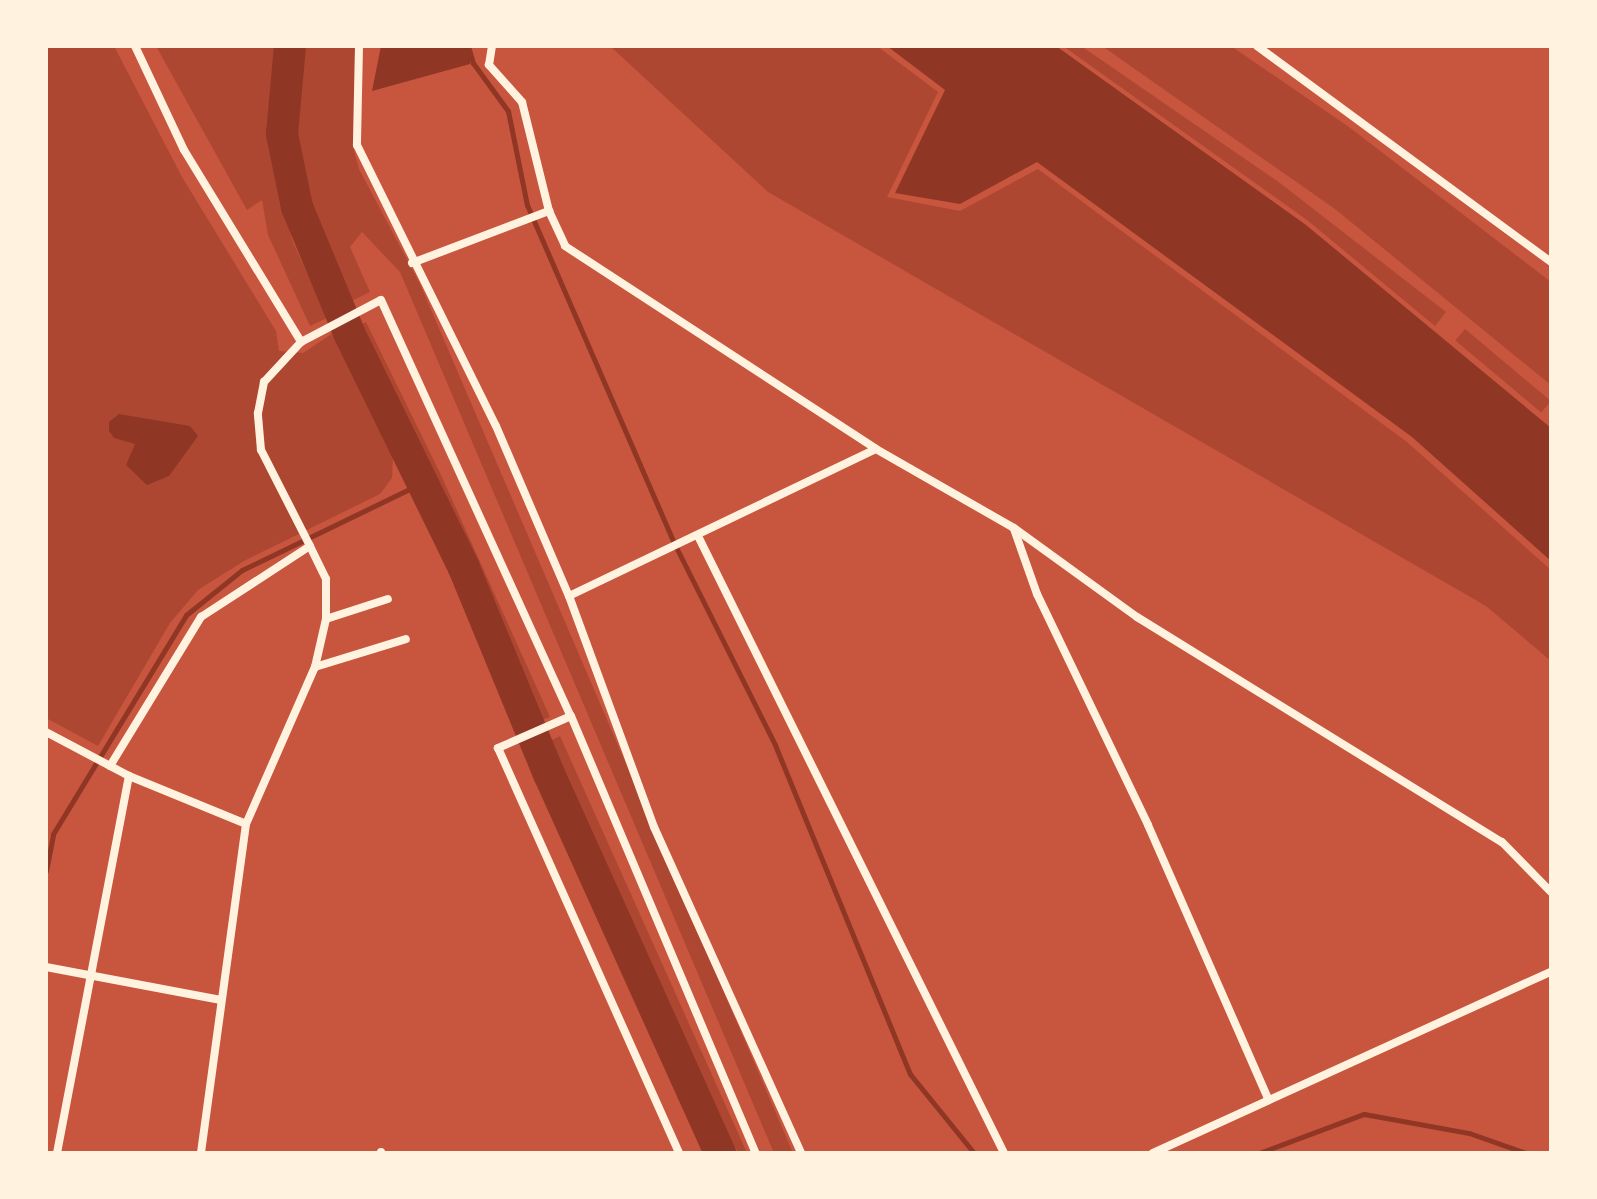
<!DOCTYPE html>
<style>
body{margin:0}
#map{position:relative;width:1597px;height:1199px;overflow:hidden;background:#c8553d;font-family:Jost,sans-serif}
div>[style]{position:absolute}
.green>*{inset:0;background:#ae4732;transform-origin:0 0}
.water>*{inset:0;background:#8f3625}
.stream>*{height:5px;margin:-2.5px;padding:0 2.5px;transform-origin:2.5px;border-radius:2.5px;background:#8f3625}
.river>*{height:32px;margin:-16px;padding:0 16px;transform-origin:16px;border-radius:16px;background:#8f3625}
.minor>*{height:8px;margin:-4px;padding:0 4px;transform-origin:4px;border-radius:4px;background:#fff3e0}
span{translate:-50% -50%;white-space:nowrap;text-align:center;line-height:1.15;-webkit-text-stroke:8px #fff3e0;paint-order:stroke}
.frame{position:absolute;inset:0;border:48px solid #fff3e0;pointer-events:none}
</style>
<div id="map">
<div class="green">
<i style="clip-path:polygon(46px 46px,114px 46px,182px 177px,276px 331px,279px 351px,303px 353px,336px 331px,393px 457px,392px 478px,380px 494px,244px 561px,198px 590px,170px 623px,98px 746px,46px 718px)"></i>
<i style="clip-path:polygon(156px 46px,277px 46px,270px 135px,280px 194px,293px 242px,327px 318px,310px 326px,268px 235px,262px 200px,247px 210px)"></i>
<i style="clip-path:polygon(304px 46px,355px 46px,353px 147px,359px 169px,420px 284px,793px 1153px,774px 1153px,400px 272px,362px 232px,350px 247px,370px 292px,350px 302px,317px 226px,302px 174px,296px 115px)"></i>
<i style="clip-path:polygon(610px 46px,877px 46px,938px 92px,887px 197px,960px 211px,1038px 169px,1407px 442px,1551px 570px,1551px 661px,1486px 606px,768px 192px)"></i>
<i style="clip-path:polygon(1063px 46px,1081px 46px,1280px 183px,1446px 312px,1435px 326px,1307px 220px)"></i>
<i style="clip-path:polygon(1102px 46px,1231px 46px,1349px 127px,1551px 282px,1551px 385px,1335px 209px)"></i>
<i style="clip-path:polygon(366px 322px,441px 475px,550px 717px,540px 721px,432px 478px,356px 328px)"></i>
<i style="left:1465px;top:329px;width:112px;height:15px;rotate:40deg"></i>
<i style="clip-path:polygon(560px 736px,747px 1153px,738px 1153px,550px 741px)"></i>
</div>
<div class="water">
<i style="clip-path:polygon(381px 46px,471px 46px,470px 64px,372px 91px)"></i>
<i style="clip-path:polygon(887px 46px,1056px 46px,1306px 225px,1551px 428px,1551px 561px,1412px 437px,1037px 162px,960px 204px,895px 193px,945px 90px)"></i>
<i style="clip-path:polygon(119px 414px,190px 426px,198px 436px,169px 476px,147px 485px,126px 465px,135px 444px,114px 438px,109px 431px,109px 422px)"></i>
</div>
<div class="stream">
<i style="left:468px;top:46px;width:18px;rotate:74deg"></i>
<i style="left:473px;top:63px;width:59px;rotate:53.9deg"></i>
<i style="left:508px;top:111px;width:96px;rotate:78.6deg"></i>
<i style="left:527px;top:205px;width:373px;rotate:66.5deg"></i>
<i style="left:676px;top:547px;width:221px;rotate:63.4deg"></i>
<i style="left:775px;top:745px;width:356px;rotate:67.7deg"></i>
<i style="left:910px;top:1074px;width:102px;rotate:51deg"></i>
<i style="left:46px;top:871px;width:38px;rotate:-79deg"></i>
<i style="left:53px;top:834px;width:256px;rotate:-58.7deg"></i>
<i style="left:186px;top:615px;width:72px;rotate:-38.8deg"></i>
<i style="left:242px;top:570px;width:202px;rotate:-25.8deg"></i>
<i style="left:1259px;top:1153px;width:112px;rotate:-20.4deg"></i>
<i style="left:1364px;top:1114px;width:107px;rotate:10.3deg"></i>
<i style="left:1469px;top:1133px;width:60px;rotate:19.3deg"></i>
</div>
<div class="river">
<i style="left:290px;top:46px;width:88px;rotate:95.2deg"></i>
<i style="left:282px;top:134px;width:75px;rotate:78.4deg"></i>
<i style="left:297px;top:207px;width:139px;rotate:67.5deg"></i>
<i style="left:350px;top:335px;width:259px;rotate:63.9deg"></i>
<i style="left:464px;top:568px;width:223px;rotate:67.6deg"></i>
<i style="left:549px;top:774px;width:416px;rotate:65.7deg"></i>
</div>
<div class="minor">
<i style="left:135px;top:46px;width:115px;rotate:64.8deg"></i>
<i style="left:184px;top:150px;width:225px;rotate:58.6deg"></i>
<i style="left:359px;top:46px;width:99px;rotate:91.2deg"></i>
<i style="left:357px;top:145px;width:313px;rotate:63.7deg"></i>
<i style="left:496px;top:426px;width:185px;rotate:66.8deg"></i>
<i style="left:569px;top:596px;width:246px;rotate:69.8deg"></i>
<i style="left:654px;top:827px;width:358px;rotate:65.7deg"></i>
<i style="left:1257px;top:46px;width:365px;rotate:36.3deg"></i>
<i style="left:549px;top:211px;width:38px;rotate:65deg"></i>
<i style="left:565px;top:246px;width:371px;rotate:33.1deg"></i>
<i style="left:876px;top:449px;width:159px;rotate:29.8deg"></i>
<i style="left:1014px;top:528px;width:152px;rotate:35.9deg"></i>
<i style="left:1137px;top:617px;width:429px;rotate:31.7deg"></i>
<i style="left:1502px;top:842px;width:70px;rotate:45.6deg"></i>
<i style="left:412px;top:263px;width:147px;rotate:-20.8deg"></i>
<i style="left:549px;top:211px;width:112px;rotate:-103.9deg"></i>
<i style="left:522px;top:102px;width:50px;rotate:-131.7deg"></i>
<i style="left:489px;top:65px;width:19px;rotate:-81deg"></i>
<i style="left:1014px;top:529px;width:69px;rotate:70.5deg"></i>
<i style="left:1037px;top:594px;width:256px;rotate:64.3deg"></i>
<i style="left:1148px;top:825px;width:299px;rotate:66.3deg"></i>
<i style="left:699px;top:538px;width:686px;rotate:63.62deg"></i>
<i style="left:569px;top:596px;width:340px;rotate:-25.6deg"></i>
<i style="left:326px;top:619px;width:65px;rotate:-17.9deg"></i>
<i style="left:315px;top:667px;width:95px;rotate:-17.1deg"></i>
<i style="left:571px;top:716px;width:80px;rotate:156.3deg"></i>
<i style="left:498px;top:748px;width:444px;rotate:65.9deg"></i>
<i style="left:46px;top:732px;width:94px;rotate:27.9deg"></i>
<i style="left:129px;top:776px;width:126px;rotate:22.3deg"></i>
<i style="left:246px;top:824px;width:332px;rotate:97.8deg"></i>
<i style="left:110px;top:766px;width:175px;rotate:-58.6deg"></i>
<i style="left:201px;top:617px;width:130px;rotate:-33.1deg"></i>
<i style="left:310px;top:546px;width:108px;rotate:-117deg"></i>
<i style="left:261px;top:450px;width:37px;rotate:-95deg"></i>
<i style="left:258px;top:413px;width:32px;rotate:-79deg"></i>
<i style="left:264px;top:382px;width:54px;rotate:-47.2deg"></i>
<i style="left:301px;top:342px;width:90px;rotate:-27.7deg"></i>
<i style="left:381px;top:300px;width:457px;rotate:65.5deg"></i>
<i style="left:571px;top:716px;width:475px;rotate:67.1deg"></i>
<i style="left:246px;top:824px;width:171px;rotate:-66.3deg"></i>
<i style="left:315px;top:667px;width:49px;rotate:-77.1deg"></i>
<i style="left:326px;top:619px;width:40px;rotate:-90deg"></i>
<i style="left:326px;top:579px;width:37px;rotate:-116deg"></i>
<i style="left:46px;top:967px;width:178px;rotate:10.7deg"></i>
<i style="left:57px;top:1153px;width:384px;rotate:-79.2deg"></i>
<i style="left:381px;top:1153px;width:1px;rotate:-90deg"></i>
<i style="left:1153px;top:1153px;width:437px;rotate:-24.5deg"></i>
</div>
<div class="frame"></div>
</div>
